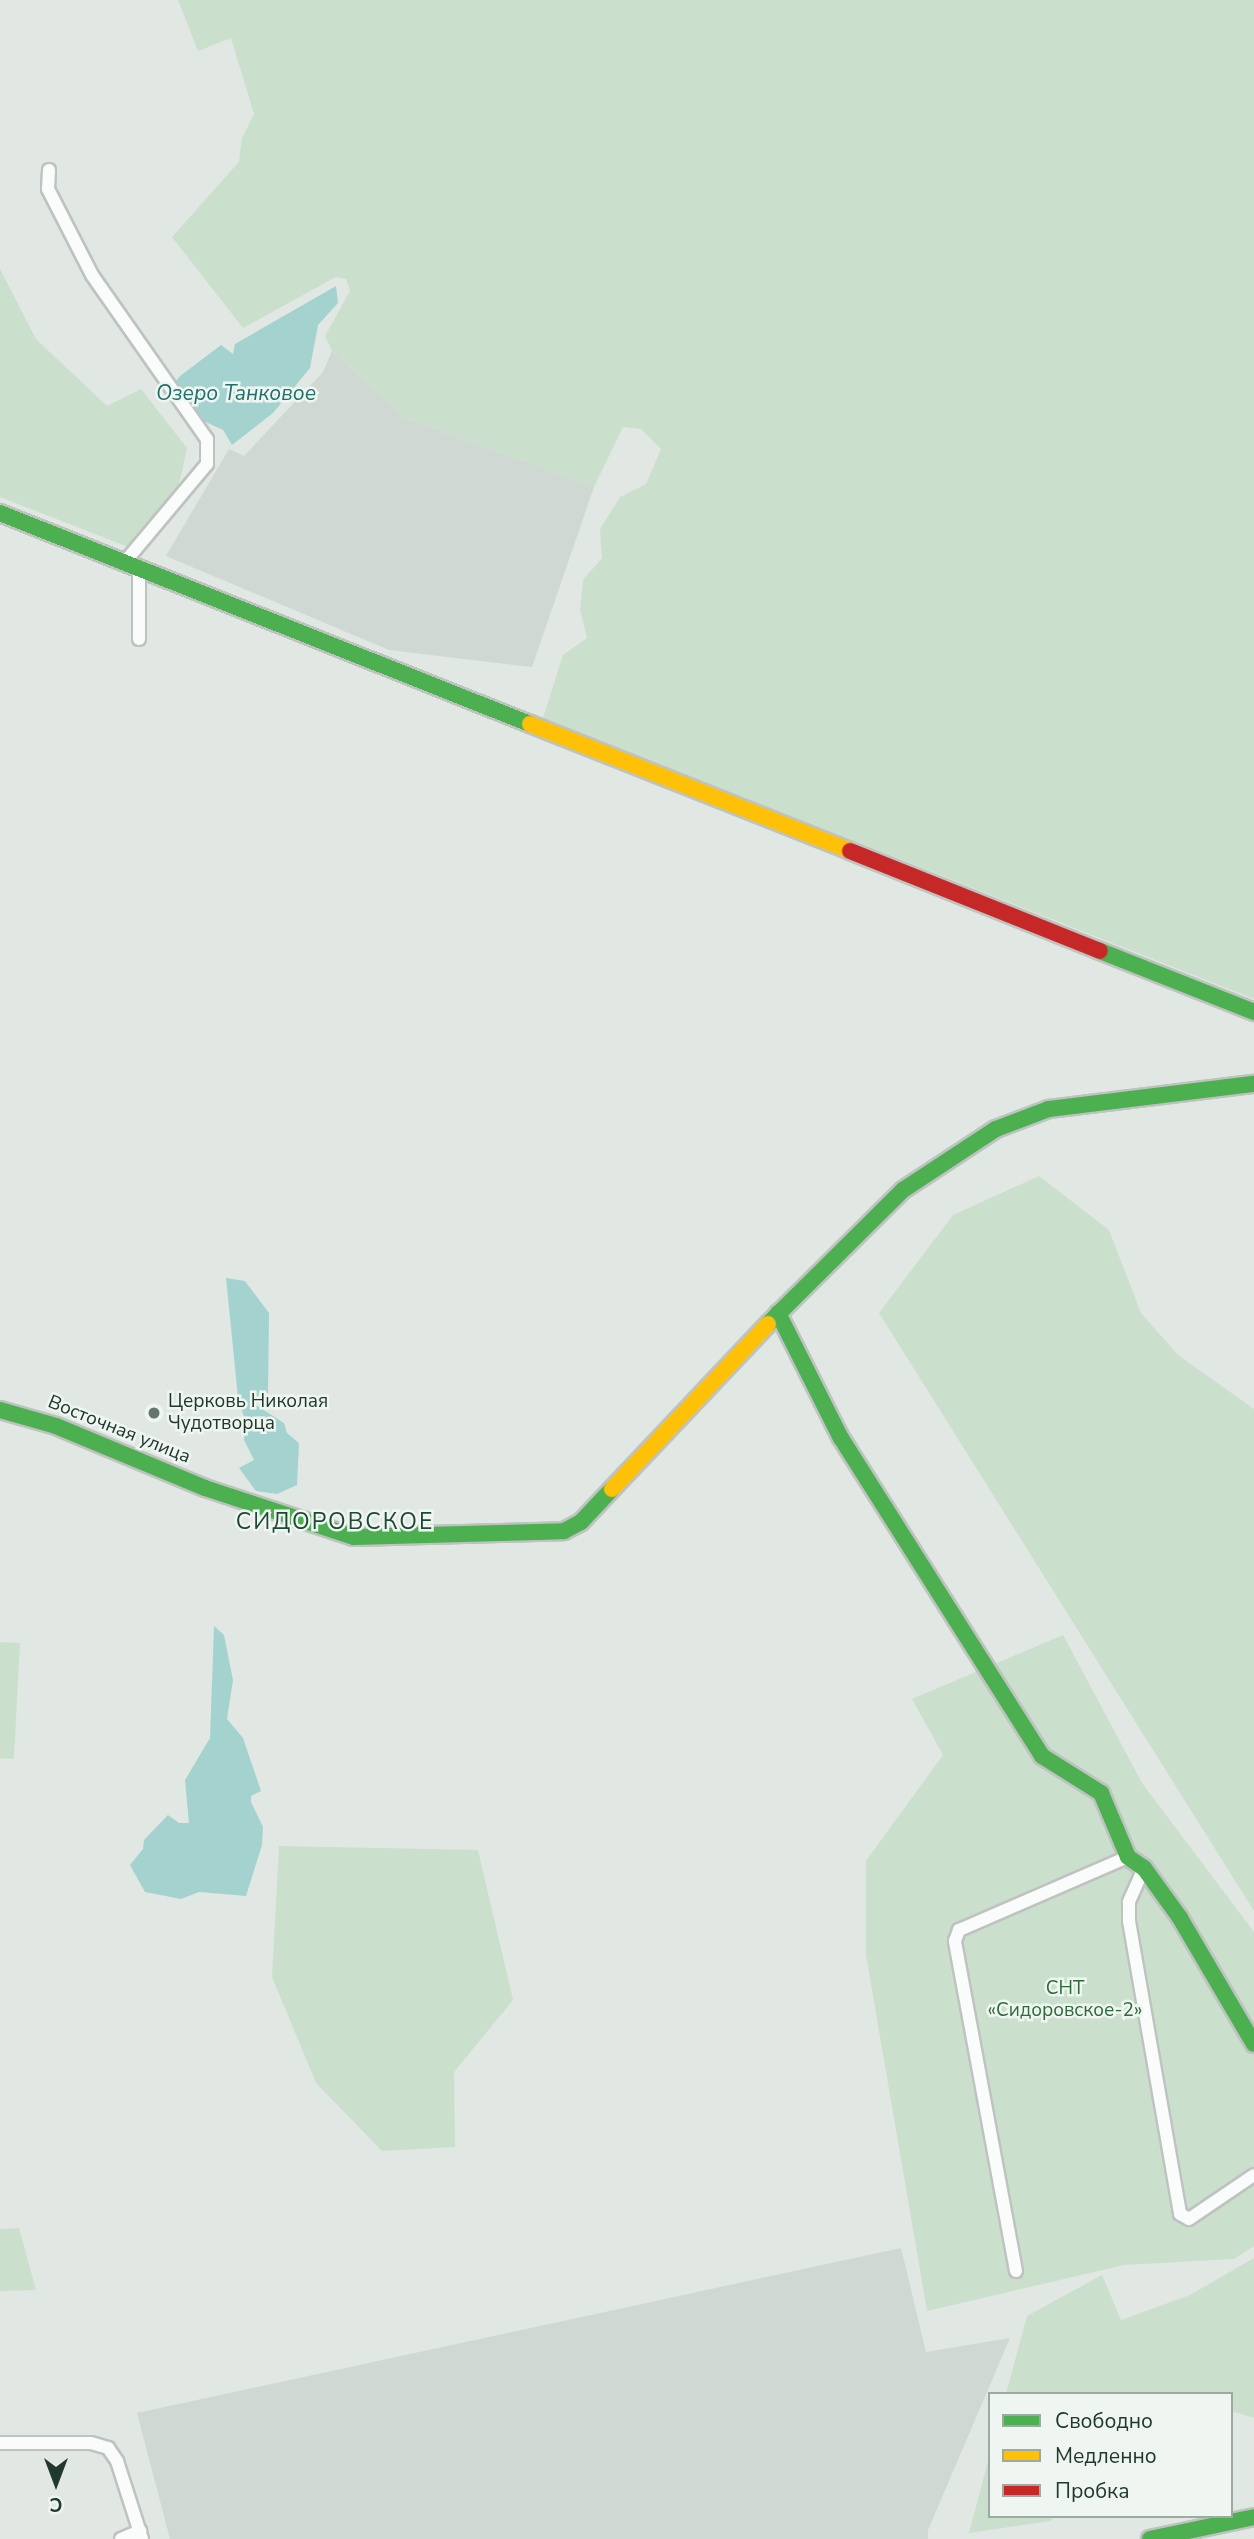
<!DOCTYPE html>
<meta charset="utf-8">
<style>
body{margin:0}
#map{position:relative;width:1254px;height:2539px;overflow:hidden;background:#e1e7e3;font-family:"Nunito Sans",sans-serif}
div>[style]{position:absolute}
.built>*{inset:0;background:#cfd8d2}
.green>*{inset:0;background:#cbdfcd;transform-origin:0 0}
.water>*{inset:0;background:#a4d3cf}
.roads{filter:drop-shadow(2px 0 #bec3c0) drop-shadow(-2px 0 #bec3c0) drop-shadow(0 2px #bec3c0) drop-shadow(0 -2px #bec3c0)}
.street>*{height:12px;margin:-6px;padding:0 6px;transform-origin:6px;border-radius:6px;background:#fafbfb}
.fast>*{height:16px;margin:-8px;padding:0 8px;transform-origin:8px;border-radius:8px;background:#4caf50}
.slow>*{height:16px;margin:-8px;padding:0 8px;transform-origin:8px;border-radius:8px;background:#ffc107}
.jam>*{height:16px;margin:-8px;padding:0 8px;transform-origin:8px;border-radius:8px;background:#c62828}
.dots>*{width:19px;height:19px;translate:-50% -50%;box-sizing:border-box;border:4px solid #eff6f1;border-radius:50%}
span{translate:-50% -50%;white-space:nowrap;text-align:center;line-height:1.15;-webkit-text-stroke:5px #eff6f1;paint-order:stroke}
.poi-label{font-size:19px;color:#21382d}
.left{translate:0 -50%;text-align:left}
.street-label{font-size:19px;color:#21382d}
.park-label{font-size:19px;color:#2f6b39}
.water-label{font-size:21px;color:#206f6b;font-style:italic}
.quarter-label{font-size:23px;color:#1f4835;letter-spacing:2px}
.legend{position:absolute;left:988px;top:2392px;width:245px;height:126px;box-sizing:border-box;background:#eff6f1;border:2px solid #9daaa3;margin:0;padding:9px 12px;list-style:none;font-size:21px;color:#21382d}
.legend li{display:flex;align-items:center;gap:14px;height:35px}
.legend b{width:35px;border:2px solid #9daaa3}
.north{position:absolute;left:21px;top:2448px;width:70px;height:70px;-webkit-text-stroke:5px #eff6f1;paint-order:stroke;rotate:180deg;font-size:19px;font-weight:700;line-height:28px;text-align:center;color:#21382d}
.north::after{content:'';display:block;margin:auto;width:24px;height:32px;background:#21382d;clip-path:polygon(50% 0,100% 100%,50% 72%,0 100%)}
</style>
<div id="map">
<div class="built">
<i style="clip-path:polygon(332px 351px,405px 418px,594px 487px,532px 667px,389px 650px,166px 556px,229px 449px,244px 456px,323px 372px)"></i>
<i style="clip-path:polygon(901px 2248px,926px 2352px,1010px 2338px,928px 2530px,928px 2539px,170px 2539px,137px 2413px)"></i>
</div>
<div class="green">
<i style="clip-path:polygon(178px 0,1254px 0,1254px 999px,543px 718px,563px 655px,587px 638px,580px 610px,583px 580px,602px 558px,600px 529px,620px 497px,646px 484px,661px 449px,641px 429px,623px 427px,594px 487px,405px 418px,332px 351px,325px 336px,350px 291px,346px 279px,336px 277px,243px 328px,172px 237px,239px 162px,242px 138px,254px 114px,231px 38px,198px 51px)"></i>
<i style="clip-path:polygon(0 269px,36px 339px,107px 406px,141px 389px,187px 448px,177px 494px,131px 548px,0 497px)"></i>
<i style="clip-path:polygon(1039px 1176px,1109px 1230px,1141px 1313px,1178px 1355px,1254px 1409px,1254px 1911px,879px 1313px,953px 1215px)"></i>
<i style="clip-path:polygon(1063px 1635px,1142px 1783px,1254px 1932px,1254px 2246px,1234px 2259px,1124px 2265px,927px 2311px,866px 1955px,866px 1861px,943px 1755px,912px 1699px)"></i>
<i style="left:0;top:1642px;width:20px;height:116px;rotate:3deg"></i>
<i style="clip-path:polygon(279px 1846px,478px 1850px,513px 2000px,454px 2072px,455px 2147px,382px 2151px,316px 2083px,272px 1977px)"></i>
<i style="clip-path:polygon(19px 2228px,36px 2290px,0 2291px,0 2229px)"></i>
<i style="clip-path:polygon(1254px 2258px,1254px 2418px,1231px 2411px,1231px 2394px,1006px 2394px,1027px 2316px,1102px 2275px,1121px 2320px,1190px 2295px)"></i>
<i style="clip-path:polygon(990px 2454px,990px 2516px,1053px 2516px,1051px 2521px,969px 2533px)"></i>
</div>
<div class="water">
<i style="clip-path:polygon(336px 286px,338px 303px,318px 325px,310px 368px,273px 413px,232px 445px,223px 430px,197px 418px,173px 385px,180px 376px,221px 345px,233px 354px,235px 344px)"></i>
<i style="clip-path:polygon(226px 1278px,245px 1281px,269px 1313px,268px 1393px,260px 1390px,256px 1405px,284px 1423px,287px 1433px,299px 1443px,297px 1485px,277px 1494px,256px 1491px,239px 1468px,254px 1460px,244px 1440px,246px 1423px,238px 1398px)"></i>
<i style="clip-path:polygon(214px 1626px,224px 1635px,233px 1680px,227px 1719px,243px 1738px,261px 1791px,251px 1796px,251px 1802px,263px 1827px,262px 1845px,246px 1896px,199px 1892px,181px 1899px,145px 1892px,130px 1865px,143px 1849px,144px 1840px,168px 1815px,179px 1823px,189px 1823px,185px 1780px,210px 1738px)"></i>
</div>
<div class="roads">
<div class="street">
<i style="left:49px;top:170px;width:19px;rotate:93deg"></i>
<i style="left:48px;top:189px;width:97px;rotate:62.9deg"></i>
<i style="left:92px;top:275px;width:200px;rotate:55deg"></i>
<i style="left:207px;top:439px;width:25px;rotate:90deg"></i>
<i style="left:207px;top:464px;width:129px;rotate:130deg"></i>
<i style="left:139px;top:568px;width:71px;rotate:90deg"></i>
<i style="left:1144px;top:1868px;width:37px;rotate:114deg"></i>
<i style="left:1129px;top:1902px;width:19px;rotate:90deg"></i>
<i style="left:1129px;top:1921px;width:297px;rotate:80.1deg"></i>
<i style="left:1180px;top:2214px;width:10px;rotate:29deg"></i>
<i style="left:1189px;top:2219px;width:78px;rotate:-34.1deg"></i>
<i style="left:1016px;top:2271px;width:336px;rotate:-100.5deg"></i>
<i style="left:955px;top:1941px;width:12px;rotate:-70deg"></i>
<i style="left:959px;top:1930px;width:184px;rotate:-23.4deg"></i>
<i style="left:0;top:2443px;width:91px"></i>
<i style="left:91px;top:2443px;width:18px;rotate:16deg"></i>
<i style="left:108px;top:2448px;width:16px;rotate:55deg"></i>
<i style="left:117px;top:2461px;width:82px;rotate:72.2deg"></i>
<i style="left:121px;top:2539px;width:21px;rotate:-23deg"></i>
</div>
<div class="fast">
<i style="left:0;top:513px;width:570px;rotate:21.71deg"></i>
<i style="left:1100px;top:951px;width:166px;rotate:21.6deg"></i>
<i style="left:778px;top:1313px;width:140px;rotate:63.3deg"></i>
<i style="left:841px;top:1438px;width:376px;rotate:57.7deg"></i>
<i style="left:1042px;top:1756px;width:70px;rotate:32.1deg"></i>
<i style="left:1101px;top:1793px;width:69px;rotate:67.1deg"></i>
<i style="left:1128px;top:1857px;width:19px;rotate:35deg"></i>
<i style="left:1144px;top:1868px;width:62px;rotate:54.2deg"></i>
<i style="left:1180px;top:1918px;width:146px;rotate:59.6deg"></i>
<i style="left:768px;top:1324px;width:190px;rotate:-44.8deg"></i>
<i style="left:903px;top:1190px;width:111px;rotate:-33.3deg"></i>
<i style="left:996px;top:1129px;width:57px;rotate:-20.7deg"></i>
<i style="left:1049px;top:1109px;width:207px;rotate:-7deg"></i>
<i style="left:0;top:1410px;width:58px;rotate:15.9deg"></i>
<i style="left:56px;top:1426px;width:161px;rotate:22.6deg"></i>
<i style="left:205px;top:1488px;width:157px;rotate:18.2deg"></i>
<i style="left:354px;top:1537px;width:210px;rotate:-1.6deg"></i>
<i style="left:564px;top:1531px;width:19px;rotate:-28deg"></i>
<i style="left:581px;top:1522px;width:45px;rotate:-46.8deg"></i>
<i style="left:1150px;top:2539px;width:106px;rotate:-11.9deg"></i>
</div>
<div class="slow">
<i style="left:530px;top:724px;width:344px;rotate:21.6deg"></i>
<i style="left:612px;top:1489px;width:227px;rotate:-46.6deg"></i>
</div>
<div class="jam">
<i style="left:850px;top:851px;width:269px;rotate:21.8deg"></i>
</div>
</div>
<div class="dots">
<i style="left:154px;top:1413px;background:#64756d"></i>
</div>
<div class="poi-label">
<span class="left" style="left:168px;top:1413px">Церковь Николая<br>Чудотворца</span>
</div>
<div class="street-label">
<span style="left:119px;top:1430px;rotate:22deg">Восточная улица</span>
</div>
<div class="park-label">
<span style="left:1065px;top:2000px">СНТ<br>«Сидоровское-2»</span>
</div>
<div class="water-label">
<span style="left:236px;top:393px">Озеро Танковое</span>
</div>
<div class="quarter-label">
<span style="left:335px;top:1522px">СИДОРОВСКОЕ</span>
</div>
<ul class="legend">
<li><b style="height:9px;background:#4caf50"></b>Свободно</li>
<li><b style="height:9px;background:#ffc107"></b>Медленно</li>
<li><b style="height:9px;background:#c62828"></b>Пробка</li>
</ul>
<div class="north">С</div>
</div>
